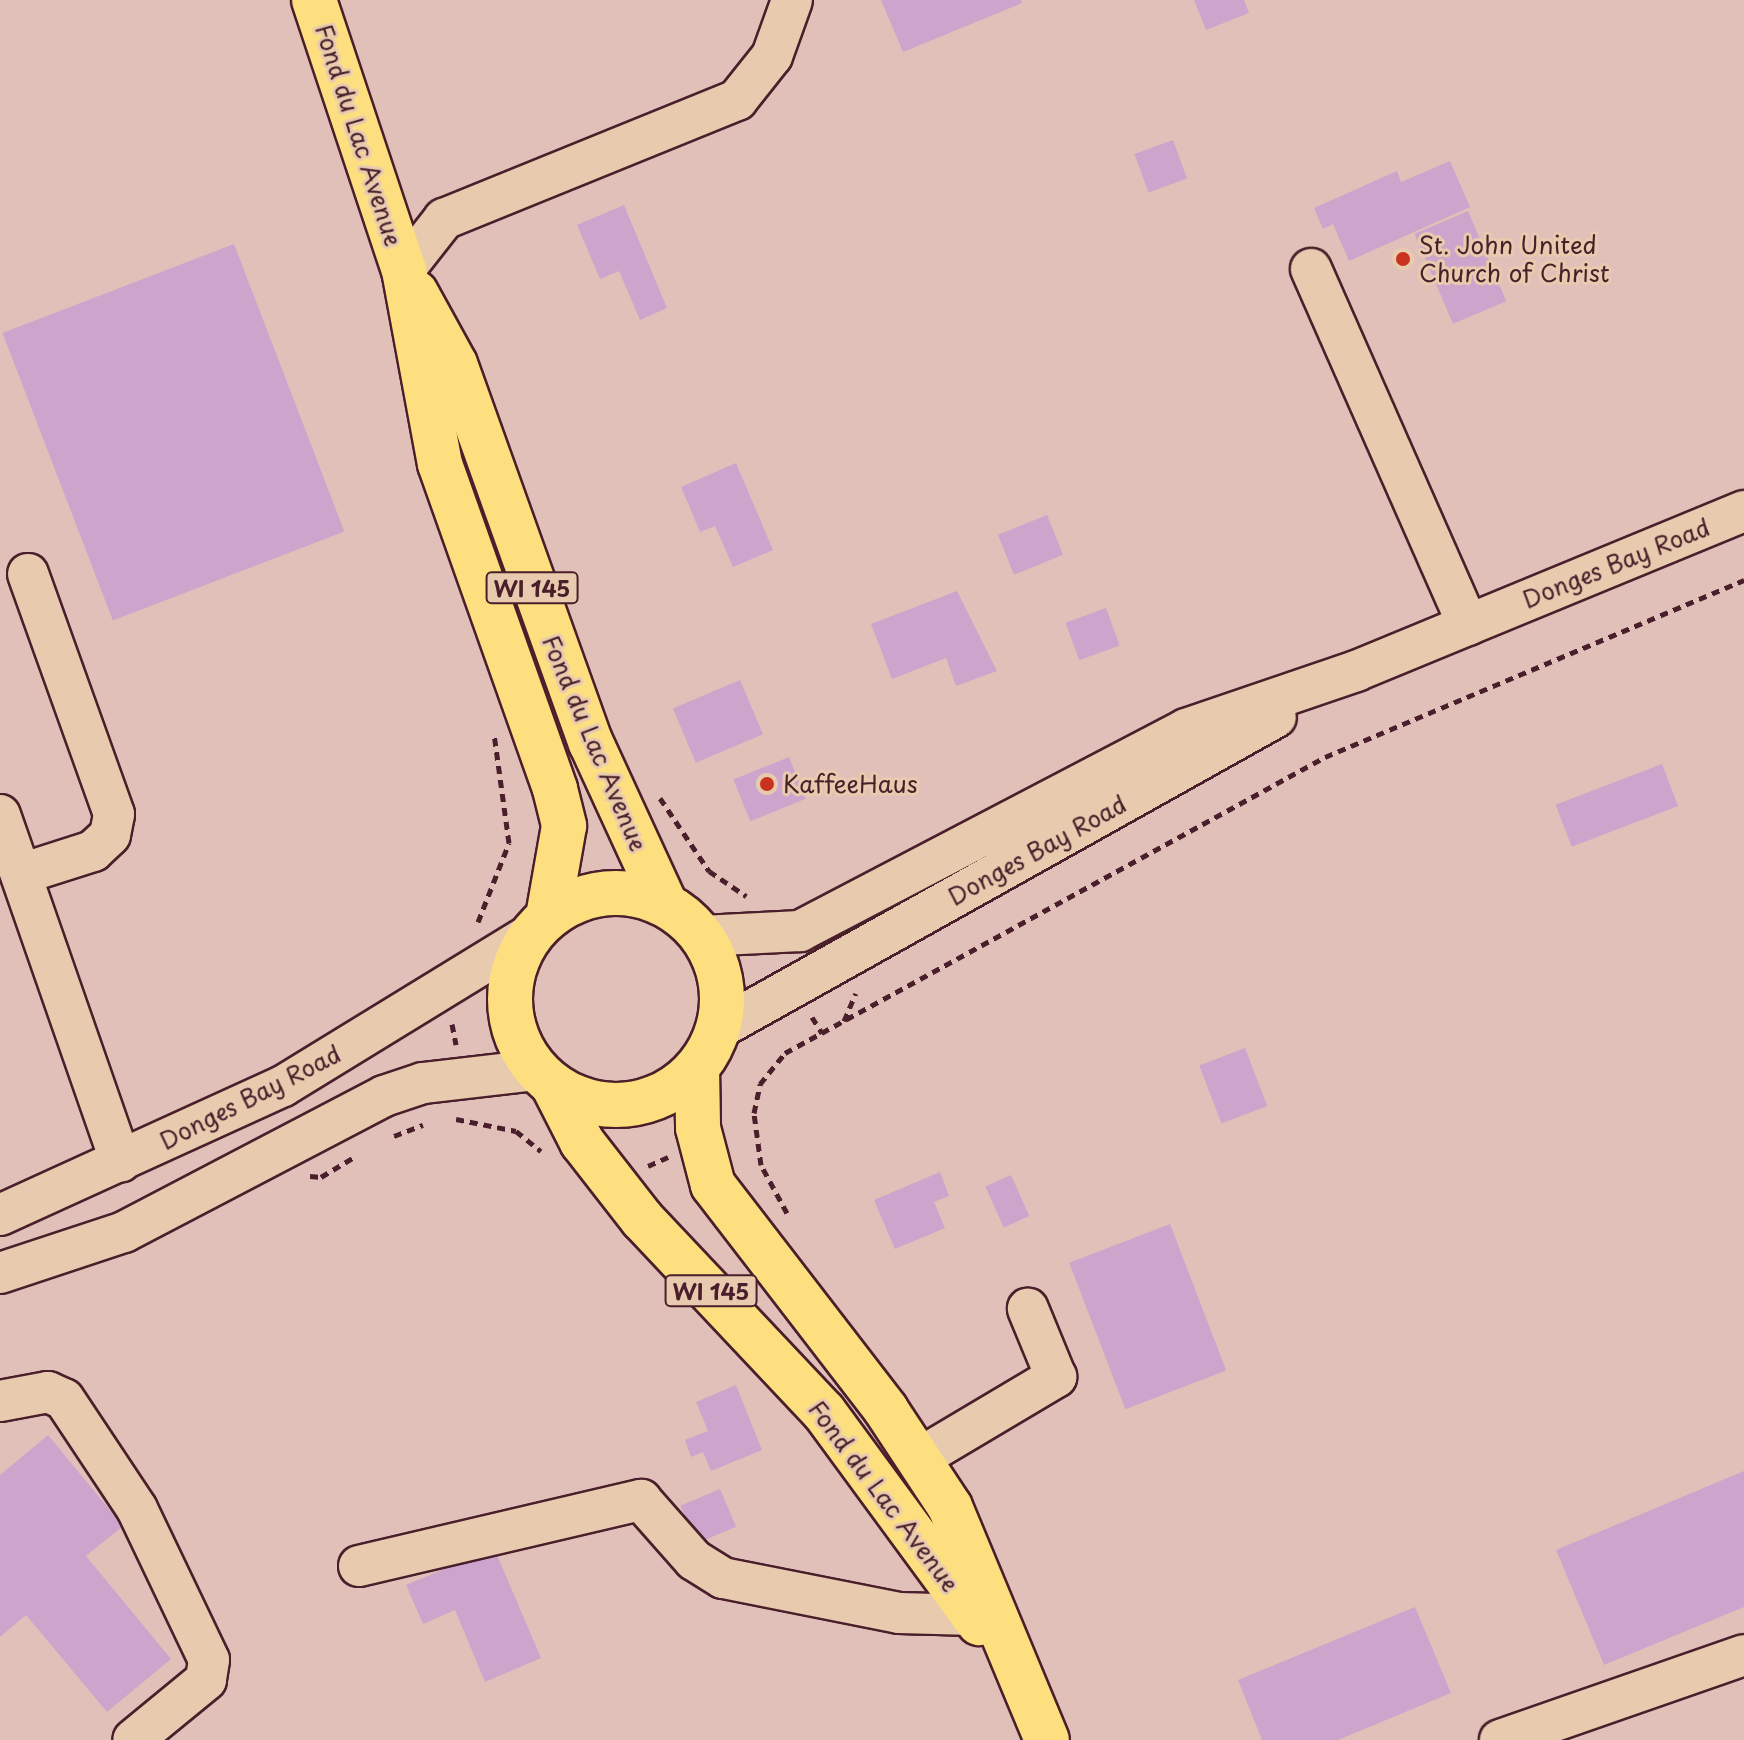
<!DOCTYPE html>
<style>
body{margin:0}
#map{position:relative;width:1744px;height:1740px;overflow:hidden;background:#e0c0b8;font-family:"Playpen Sans",sans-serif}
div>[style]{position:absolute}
.building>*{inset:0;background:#cda5cc;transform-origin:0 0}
.path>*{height:5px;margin-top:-2.5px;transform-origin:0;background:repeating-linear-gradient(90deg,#4a1f2b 0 8px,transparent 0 14px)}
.roads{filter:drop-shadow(2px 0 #4a1f2b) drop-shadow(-2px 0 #4a1f2b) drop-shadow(0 2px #4a1f2b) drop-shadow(0 -2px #4a1f2b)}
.minor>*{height:40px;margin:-20px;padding:0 20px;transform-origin:20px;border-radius:20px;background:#e8cbaf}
.major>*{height:44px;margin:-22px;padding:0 22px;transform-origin:22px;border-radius:22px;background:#fedf80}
.major>.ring{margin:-22px;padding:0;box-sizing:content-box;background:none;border:44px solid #fedf80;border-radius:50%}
.dots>*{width:22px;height:22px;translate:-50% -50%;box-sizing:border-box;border:4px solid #e8cbaf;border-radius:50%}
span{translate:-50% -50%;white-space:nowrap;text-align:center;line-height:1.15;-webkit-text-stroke:6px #e8cbaf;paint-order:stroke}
.shield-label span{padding:2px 6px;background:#e8cbaf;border:2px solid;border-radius:6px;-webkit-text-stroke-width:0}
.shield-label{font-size:22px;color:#4a1f2b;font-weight:700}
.street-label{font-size:24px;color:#4a1f2b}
.poi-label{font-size:24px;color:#4a1f2b}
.left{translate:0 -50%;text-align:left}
</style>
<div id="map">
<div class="building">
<i style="clip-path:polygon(881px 0,1021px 0,1022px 3px,903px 52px)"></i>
<i style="clip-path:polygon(1194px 0,1244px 0,1249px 13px,1206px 30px)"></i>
<i style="left:1173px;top:140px;width:41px;height:41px;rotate:70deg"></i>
<i style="clip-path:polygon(1450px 161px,1470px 207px,1349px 261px,1333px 224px,1323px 229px,1314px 208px,1397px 171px,1401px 182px)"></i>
<i style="clip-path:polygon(624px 205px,667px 308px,640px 320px,619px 271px,600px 279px,577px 225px)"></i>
<i style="left:1468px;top:211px;width:98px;height:58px;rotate:67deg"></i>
<i style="left:234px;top:244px;width:308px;height:248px;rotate:69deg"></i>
<i style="clip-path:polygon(736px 463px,773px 550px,733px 567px,715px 526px,700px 532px,681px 487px)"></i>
<i style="left:1047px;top:515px;width:43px;height:53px;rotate:68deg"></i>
<i style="clip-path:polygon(957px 591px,997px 671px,956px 686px,946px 658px,892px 679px,871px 624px)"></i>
<i style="left:1106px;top:608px;width:40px;height:43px;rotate:70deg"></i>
<i style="left:740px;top:680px;width:59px;height:73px;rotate:67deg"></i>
<i style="left:789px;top:757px;width:45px;height:60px;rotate:68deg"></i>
<i style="left:1662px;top:764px;width:45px;height:114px;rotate:69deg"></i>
<i style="left:1245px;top:1048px;width:62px;height:49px;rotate:69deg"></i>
<i style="clip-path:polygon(940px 1172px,949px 1196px,934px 1202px,945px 1228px,895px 1249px,874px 1200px)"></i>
<i style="left:1011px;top:1175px;width:45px;height:28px;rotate:66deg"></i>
<i style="left:1170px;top:1224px;width:157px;height:108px;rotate:69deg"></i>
<i style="clip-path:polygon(736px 1385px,762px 1450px,711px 1471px,703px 1452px,691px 1457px,685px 1440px,708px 1431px,696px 1402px)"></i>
<i style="clip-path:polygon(48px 1435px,123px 1526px,86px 1556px,171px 1659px,107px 1712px,26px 1615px,0 1637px,0 1475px)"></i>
<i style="clip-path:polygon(1744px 1471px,1744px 1607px,1604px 1665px,1556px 1550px)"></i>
<i style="left:720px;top:1489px;width:41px;height:43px;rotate:67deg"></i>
<i style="clip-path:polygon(494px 1548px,541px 1658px,485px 1682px,455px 1610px,423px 1624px,406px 1585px)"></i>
<i style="clip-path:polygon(1415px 1607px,1451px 1693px,1338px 1740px,1262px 1740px,1238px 1680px)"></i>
</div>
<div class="path">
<i style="left:660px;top:798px;width:88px;rotate:56.1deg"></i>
<i style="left:709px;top:871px;width:45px;rotate:34deg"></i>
<i style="left:478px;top:922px;width:85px;rotate:-68.6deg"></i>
<i style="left:509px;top:843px;width:110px;rotate:-97.8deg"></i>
<i style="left:812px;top:1017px;width:19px;rotate:58deg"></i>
<i style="left:844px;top:1021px;width:30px;rotate:-67deg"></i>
<i style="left:452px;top:1024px;width:21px;rotate:79deg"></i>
<i style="left:456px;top:1119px;width:61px;rotate:11.3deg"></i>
<i style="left:516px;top:1131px;width:32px;rotate:39deg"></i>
<i style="left:394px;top:1136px;width:31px;rotate:-21deg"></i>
<i style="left:648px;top:1166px;width:22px;rotate:-24deg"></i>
<i style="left:310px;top:1176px;width:11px;rotate:5deg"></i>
<i style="left:321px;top:1177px;width:39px;rotate:-31deg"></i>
<i style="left:787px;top:1213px;width:55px;rotate:-118.4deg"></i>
<i style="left:761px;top:1165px;width:52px;rotate:-97.7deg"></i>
<i style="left:754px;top:1113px;width:30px;rotate:-78deg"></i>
<i style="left:760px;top:1084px;width:40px;rotate:-51deg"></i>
<i style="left:785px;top:1053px;width:616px;rotate:-28.73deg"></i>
<i style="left:1325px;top:757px;width:455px;rotate:-22.9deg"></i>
</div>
<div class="roads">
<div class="minor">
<i style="left:1311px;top:269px;width:389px;rotate:66.2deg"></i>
<i style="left:404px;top:270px;width:65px;rotate:-51.9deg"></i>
<i style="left:444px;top:219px;width:316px;rotate:-22.1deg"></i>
<i style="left:737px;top:100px;width:56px;rotate:-51.5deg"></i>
<i style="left:772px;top:56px;width:59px;rotate:-70.3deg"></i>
<i style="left:0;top:815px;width:367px;rotate:70.8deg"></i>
<i style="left:21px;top:874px;width:76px;rotate:-17.7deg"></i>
<i style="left:93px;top:851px;width:23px;rotate:-43deg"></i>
<i style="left:110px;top:835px;width:21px;rotate:-79deg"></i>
<i style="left:114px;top:814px;width:255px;rotate:-109.7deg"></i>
<i style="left:702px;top:936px;width:98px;rotate:-2.9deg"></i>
<i style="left:800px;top:931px;width:436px;rotate:-27.6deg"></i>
<i style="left:1186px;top:729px;width:180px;rotate:-18.8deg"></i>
<i style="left:1356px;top:671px;width:420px;rotate:-22.4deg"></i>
<i style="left:718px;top:1029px;width:639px;rotate:-29.21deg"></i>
<i style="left:0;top:1215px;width:311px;rotate:-24.5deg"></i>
<i style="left:283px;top:1086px;width:291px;rotate:-31.5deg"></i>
<i style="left:0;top:1273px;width:131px;rotate:-18.3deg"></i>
<i style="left:124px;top:1232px;width:293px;rotate:-27.6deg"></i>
<i style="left:384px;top:1096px;width:41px;rotate:-18.4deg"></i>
<i style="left:423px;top:1083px;width:114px;rotate:-6.6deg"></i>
<i style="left:0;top:1401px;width:49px;rotate:-10.6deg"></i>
<i style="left:48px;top:1392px;width:17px;rotate:24deg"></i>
<i style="left:64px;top:1399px;width:132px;rotate:56.4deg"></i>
<i style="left:137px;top:1509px;width:167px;rotate:64.5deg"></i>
<i style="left:209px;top:1660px;width:20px;rotate:99deg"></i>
<i style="left:206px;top:1680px;width:94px;rotate:140.6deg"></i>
<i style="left:918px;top:1459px;width:161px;rotate:-30.7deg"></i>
<i style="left:1056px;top:1377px;width:74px;rotate:-112.4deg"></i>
<i style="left:359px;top:1566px;width:290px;rotate:-13.2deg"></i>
<i style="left:641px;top:1500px;width:80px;rotate:48.5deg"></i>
<i style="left:694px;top:1560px;width:34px;rotate:32deg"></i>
<i style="left:723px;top:1578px;width:179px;rotate:11.2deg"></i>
<i style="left:899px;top:1613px;width:74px;rotate:1.5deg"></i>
<i style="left:1500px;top:1740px;width:258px;rotate:-19.2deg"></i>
</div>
<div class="major">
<i style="left:314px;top:0;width:285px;rotate:71.6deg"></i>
<i style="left:404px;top:270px;width:197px;rotate:79.5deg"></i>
<i style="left:440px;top:464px;width:345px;rotate:70.5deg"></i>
<i style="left:555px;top:789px;width:38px;rotate:76deg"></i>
<i style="left:564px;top:826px;width:92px;rotate:100deg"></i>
<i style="left:416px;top:293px;width:81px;rotate:61.2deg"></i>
<i style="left:455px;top:364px;width:403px;rotate:70.3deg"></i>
<i style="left:591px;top:743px;width:177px;rotate:65.3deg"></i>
<i class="ring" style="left:510px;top:893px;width:168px;height:168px"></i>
<i style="left:697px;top:1068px;width:60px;rotate:89deg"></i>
<i style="left:698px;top:1128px;width:59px;rotate:75.3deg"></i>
<i style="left:713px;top:1185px;width:284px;rotate:52.4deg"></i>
<i style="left:886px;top:1410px;width:116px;rotate:56.6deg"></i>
<i style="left:950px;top:1507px;width:252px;rotate:67.4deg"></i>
<i style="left:554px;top:1087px;width:62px;rotate:63deg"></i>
<i style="left:582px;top:1142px;width:98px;rotate:52.1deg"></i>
<i style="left:642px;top:1219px;width:265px;rotate:46.7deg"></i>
<i style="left:824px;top:1412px;width:262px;rotate:53.7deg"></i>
</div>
</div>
<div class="dots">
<i style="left:1403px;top:259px;background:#c8321e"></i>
<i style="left:767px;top:784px;background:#c8321e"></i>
</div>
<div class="shield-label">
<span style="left:532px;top:588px">WI 145</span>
<span style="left:711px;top:1291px">WI 145</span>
</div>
<div class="street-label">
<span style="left:359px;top:135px;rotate:72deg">Fond du Lac Avenue</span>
<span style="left:1616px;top:563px;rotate:-22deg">Donges Bay Road</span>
<span style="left:595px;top:743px;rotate:67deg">Fond du Lac Avenue</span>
<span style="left:1037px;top:850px;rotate:-29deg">Donges Bay Road</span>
<span style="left:250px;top:1097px;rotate:-27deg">Donges Bay Road</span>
<span style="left:884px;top:1496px;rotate:53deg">Fond du Lac Avenue</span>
</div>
<div class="poi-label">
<span class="left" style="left:1419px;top:259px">St. John United<br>Church of Christ</span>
<span class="left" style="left:783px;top:784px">KaffeeHaus</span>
</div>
</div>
